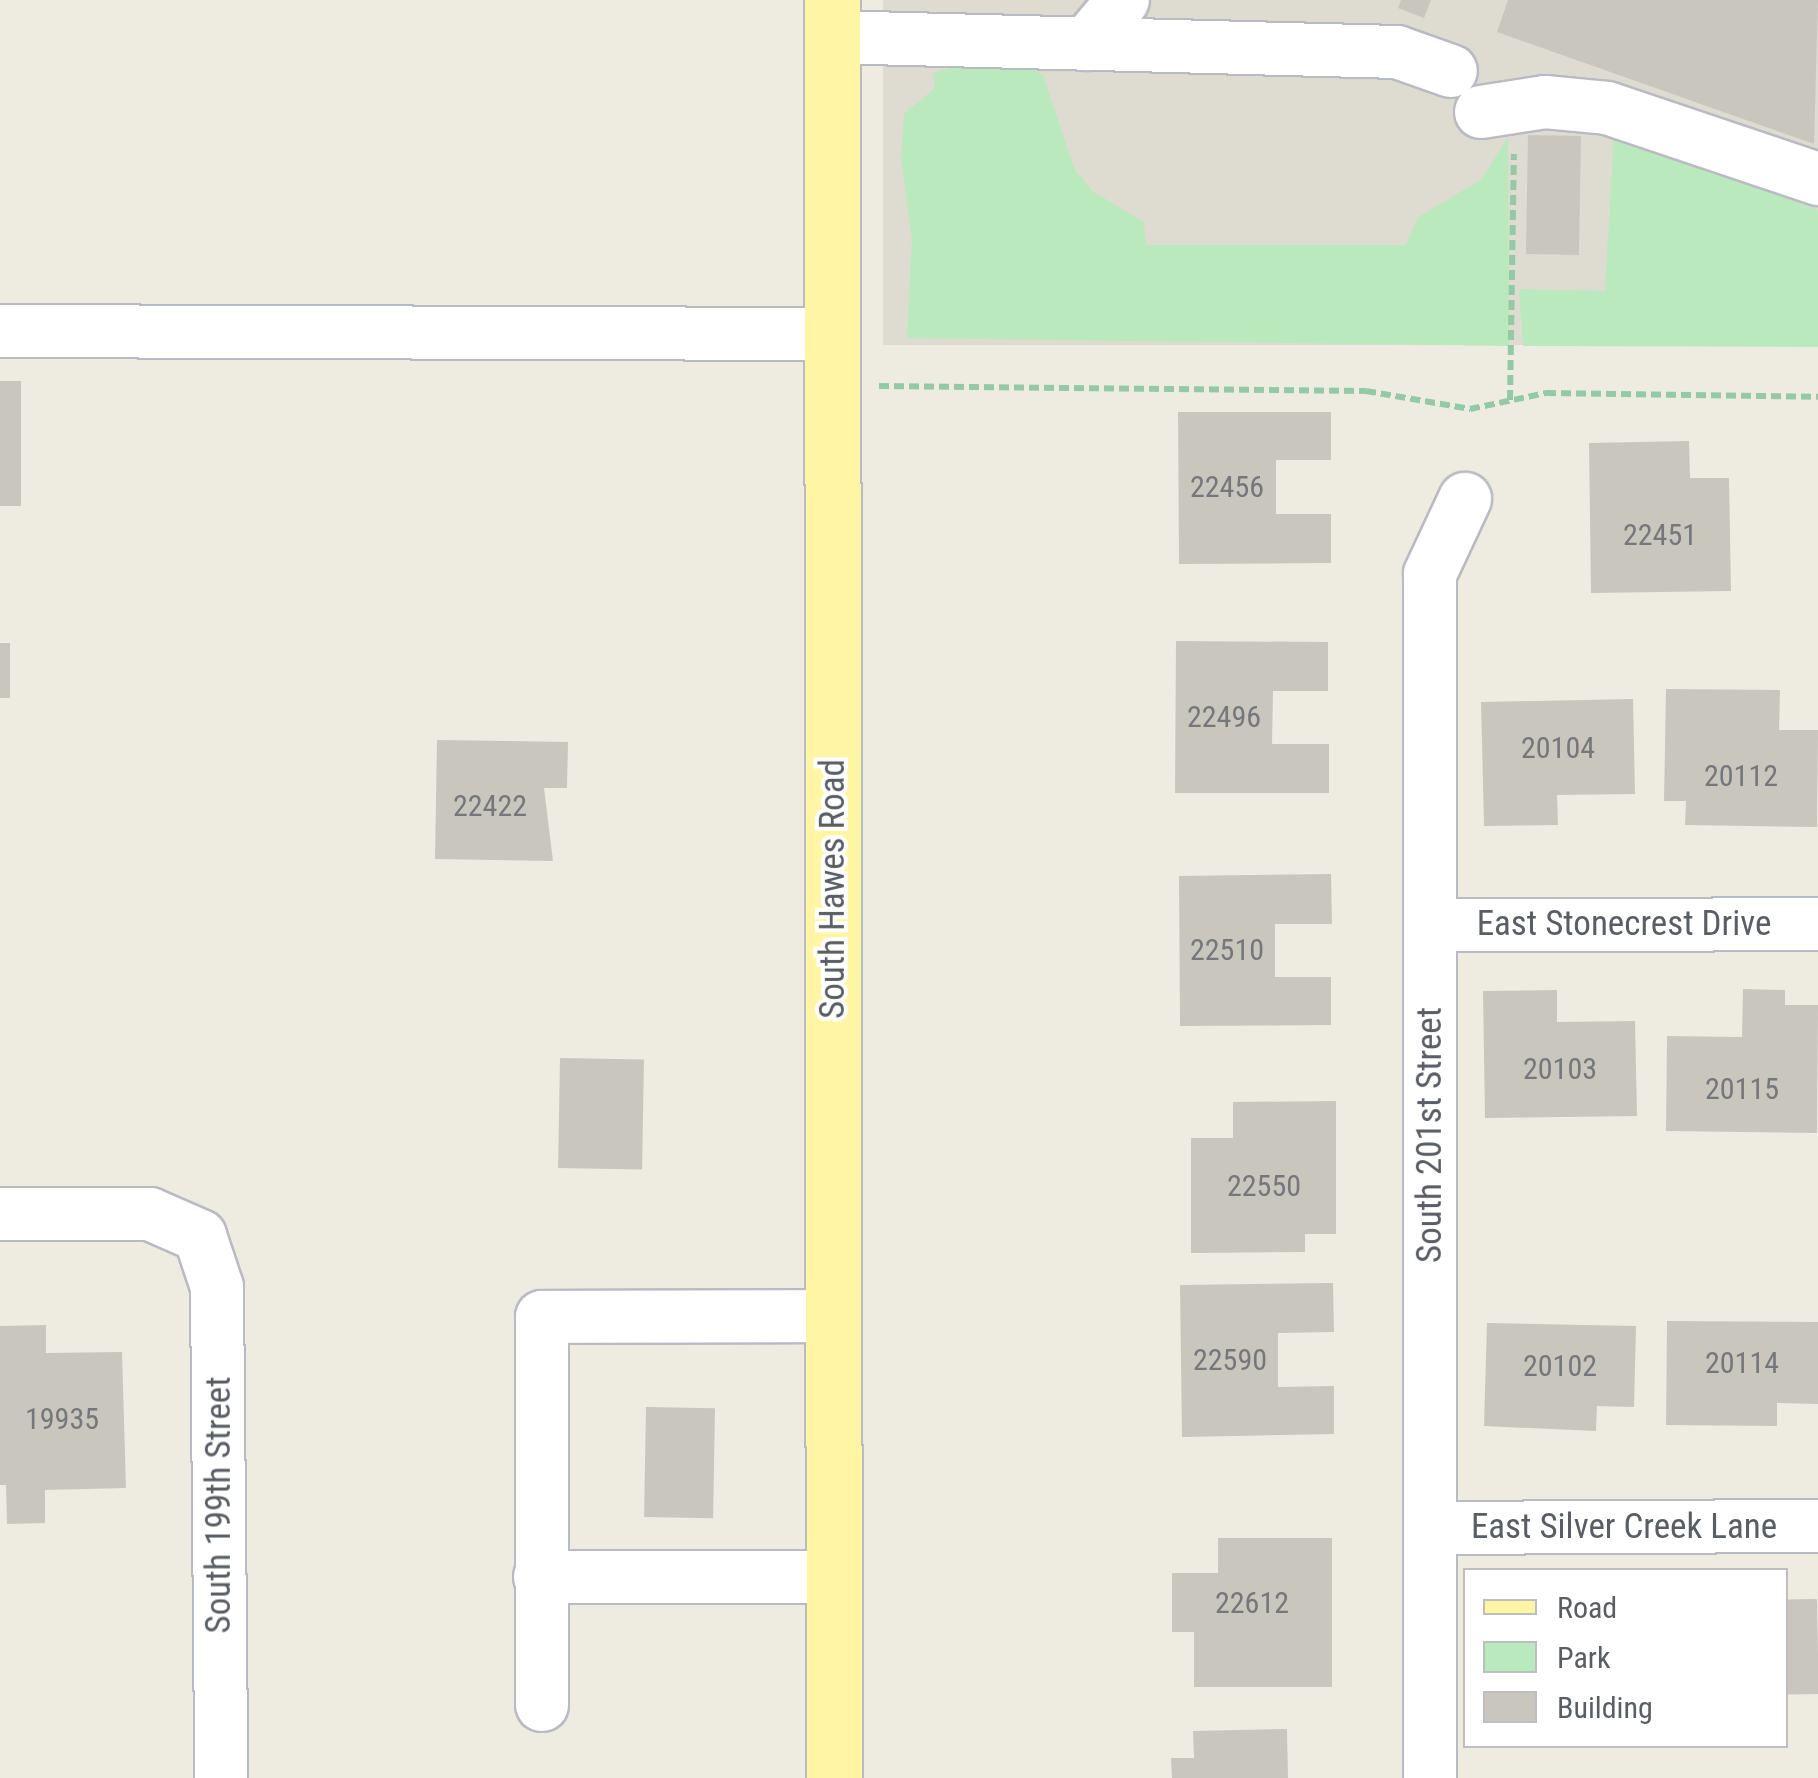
<!DOCTYPE html>
<style>
body{margin:0}
#map{position:relative;width:1818px;height:1778px;overflow:hidden;background:#eeece1;font-family:"Roboto Condensed",sans-serif}
div>[style]{position:absolute}
.education>*{inset:0;background:#dedbd0;transform-origin:0 0}
.green>*{inset:0;background:#bae9bd}
.building>*{inset:0;background:#c9c6be;transform-origin:0 0}
.path>*{height:6px;margin-top:-3px;transform-origin:0;background:repeating-linear-gradient(90deg,#93caa5 0 10px,transparent 0 15px)}
.roads{filter:drop-shadow(2px 0 #b9bbc2) drop-shadow(-2px 0 #b9bbc2) drop-shadow(0 2px #b9bbc2) drop-shadow(0 -2px #b9bbc2)}
.minor>*{height:52px;margin:-26px;padding:0 26px;transform-origin:26px;border-radius:26px;background:#fff}
.major>*{height:55px;margin:-27.5px;padding:0 27.5px;transform-origin:27.5px;border-radius:27.5px;background:#fff5a5}
span{translate:-50% -50%;white-space:nowrap;text-align:center;line-height:1.15;-webkit-text-stroke:8px #fff;paint-order:stroke}
.number-label{font-size:30px;color:#75777a}
.number-label span{-webkit-text-stroke-width:0}
.street-label{font-size:35px;color:#595d64}
.legend{position:absolute;left:1463px;top:1568px;width:325px;height:180px;box-sizing:border-box;background:#fff;border:2px solid #bdbec1;margin:0;padding:12px 18px;list-style:none;font-size:30px;color:#595d64}
.legend li{display:flex;align-items:center;gap:20px;height:50px}
.legend b{width:50px;border:2px solid #bdbec1}
</style>
<div id="map">
<div class="education">
<i style="left:883px;top:0;width:935px;height:345px"></i>
</div>
<div class="green">
<i style="clip-path:polygon(977px 61px,1021px 62px,1043px 75px,1074px 168px,1092px 191px,1144px 222px,1146px 245px,1406px 245px,1418px 217px,1481px 180px,1508px 137px,1509px 346px,907px 338px,912px 239px,901px 158px,904px 114px,935px 88px,933px 73px)"></i>
<i style="clip-path:polygon(1614px 134px,1818px 210px,1818px 347px,1523px 346px,1519px 289px,1605px 291px)"></i>
</div>
<div class="building">
<i style="clip-path:polygon(1401px 0,1431px 0,1424px 18px,1398px 8px)"></i>
<i style="clip-path:polygon(1508px 0,1818px 0,1814px 144px,1497px 32px)"></i>
<i style="left:1528px;top:135px;width:53px;height:119px;rotate:1deg"></i>
<i style="left:21px;top:381px;width:125px;height:21px;rotate:90deg"></i>
<i style="clip-path:polygon(1178px 412px,1331px 412px,1331px 460px,1276px 460px,1276px 514px,1331px 514px,1331px 563px,1179px 564px)"></i>
<i style="clip-path:polygon(1689px 441px,1690px 478px,1729px 478px,1731px 591px,1591px 593px,1589px 443px)"></i>
<i style="clip-path:polygon(1176px 641px,1328px 642px,1328px 691px,1273px 691px,1272px 744px,1329px 744px,1329px 793px,1175px 793px)"></i>
<i style="left:0;top:643px;width:10px;height:55px"></i>
<i style="clip-path:polygon(1666px 689px,1780px 690px,1779px 730px,1818px 730px,1817px 827px,1685px 825px,1686px 801px,1664px 801px)"></i>
<i style="clip-path:polygon(1633px 699px,1635px 794px,1557px 795px,1558px 825px,1484px 826px,1481px 702px)"></i>
<i style="clip-path:polygon(437px 740px,568px 742px,567px 788px,544px 788px,553px 861px,435px 859px)"></i>
<i style="clip-path:polygon(1331px 874px,1332px 924px,1275px 924px,1275px 977px,1331px 977px,1331px 1025px,1180px 1026px,1179px 876px)"></i>
<i style="clip-path:polygon(1743px 989px,1785px 990px,1785px 1005px,1818px 1005px,1817px 1133px,1666px 1131px,1667px 1036px,1742px 1037px)"></i>
<i style="clip-path:polygon(1557px 990px,1557px 1022px,1635px 1021px,1637px 1116px,1485px 1118px,1483px 991px)"></i>
<i style="left:560px;top:1058px;width:84px;height:110px;rotate:1deg"></i>
<i style="clip-path:polygon(1336px 1101px,1336px 1234px,1305px 1234px,1305px 1252px,1191px 1253px,1191px 1138px,1233px 1138px,1233px 1102px)"></i>
<i style="clip-path:polygon(1333px 1283px,1334px 1332px,1278px 1333px,1278px 1387px,1334px 1386px,1334px 1434px,1182px 1437px,1180px 1285px)"></i>
<i style="clip-path:polygon(1667px 1321px,1818px 1322px,1818px 1404px,1777px 1403px,1777px 1426px,1666px 1425px)"></i>
<i style="clip-path:polygon(1487px 1323px,1636px 1326px,1634px 1407px,1597px 1406px,1596px 1431px,1484px 1426px)"></i>
<i style="clip-path:polygon(46px 1325px,46px 1353px,122px 1352px,126px 1488px,45px 1490px,45px 1523px,7px 1524px,6px 1485px,0 1485px,0 1326px)"></i>
<i style="left:646px;top:1407px;width:69px;height:110px;rotate:1deg"></i>
<i style="clip-path:polygon(1218px 1538px,1332px 1538px,1332px 1687px,1194px 1687px,1194px 1632px,1172px 1632px,1172px 1573px,1218px 1573px)"></i>
<i style="left:1817px;top:1599px;width:95px;height:31px;rotate:89deg"></i>
<i style="clip-path:polygon(1287px 1729px,1288px 1778px,1172px 1778px,1171px 1758px,1194px 1758px,1193px 1731px)"></i>
</div>
<div class="path">
<i style="left:879px;top:386px;width:487px;rotate:0.6deg"></i>
<i style="left:1366px;top:391px;width:106px;rotate:9.8deg"></i>
<i style="left:1470px;top:409px;width:78px;rotate:-11.9deg"></i>
<i style="left:1546px;top:393px;width:272px;rotate:0.8deg"></i>
<i style="left:1510px;top:400px;width:246px;rotate:-89.1deg"></i>
</div>
<div class="roads">
<div class="minor">
<i style="left:832px;top:37px;width:565px;rotate:1.52deg"></i>
<i style="left:1397px;top:52px;width:57px;rotate:19.4deg"></i>
<i style="left:1086px;top:44px;width:57px;rotate:-49.9deg"></i>
<i style="left:1481px;top:112px;width:65px;rotate:-8.9deg"></i>
<i style="left:1545px;top:102px;width:62px;rotate:5.5deg"></i>
<i style="left:1607px;top:108px;width:223px;rotate:18.6deg"></i>
<i style="left:0;top:331px;width:833px;rotate:0.21deg"></i>
<i style="left:1430px;top:925px;width:388px;rotate:-0.1deg"></i>
<i style="left:0;top:1214px;width:150px"></i>
<i style="left:150px;top:1214px;width:55px;rotate:23.7deg"></i>
<i style="left:200px;top:1236px;width:54px;rotate:71.6deg"></i>
<i style="left:217px;top:1287px;width:491px;rotate:89.5deg"></i>
<i style="left:1430px;top:1528px;width:388px;rotate:-0.3deg"></i>
<i style="left:540px;top:1577px;width:294px"></i>
<i style="left:542px;top:1705px;width:388px;rotate:-90deg"></i>
<i style="left:542px;top:1317px;width:291px;rotate:-0.2deg"></i>
<i style="left:1430px;top:1778px;width:1204px;rotate:-90deg"></i>
<i style="left:1430px;top:574px;width:83px;rotate:-65deg"></i>
</div>
<div class="major">
<i style="left:832px;top:0;width:1778px;rotate:89.94deg"></i>
</div>
</div>
<div class="number-label">
<span style="left:1227px;top:487px">22456</span>
<span style="left:1660px;top:535px">22451</span>
<span style="left:1224px;top:717px">22496</span>
<span style="left:1558px;top:748px">20104</span>
<span style="left:1741px;top:776px">20112</span>
<span style="left:490px;top:806px">22422</span>
<span style="left:1227px;top:950px">22510</span>
<span style="left:1560px;top:1069px">20103</span>
<span style="left:1742px;top:1089px">20115</span>
<span style="left:1264px;top:1186px">22550</span>
<span style="left:1230px;top:1360px">22590</span>
<span style="left:1742px;top:1363px">20114</span>
<span style="left:1560px;top:1366px">20102</span>
<span style="left:62px;top:1419px">19935</span>
<span style="left:1252px;top:1603px">22612</span>
</div>
<div class="street-label">
<span style="left:833px;top:889px;rotate:-90deg">South Hawes Road</span>
<span style="left:1624px;top:924px">East Stonecrest Drive</span>
<span style="left:1430px;top:1135px;rotate:-90deg">South 201st Street</span>
<span style="left:219px;top:1505px;rotate:-90deg">South 199th Street</span>
<span style="left:1624px;top:1527px">East Silver Creek Lane</span>
</div>
<ul class="legend">
<li><b style="height:12px;background:#fff5a5"></b>Road</li>
<li><b style="height:28px;background:#bae9bd"></b>Park</li>
<li><b style="height:28px;background:#c9c6be"></b>Building</li>
</ul>
</div>
